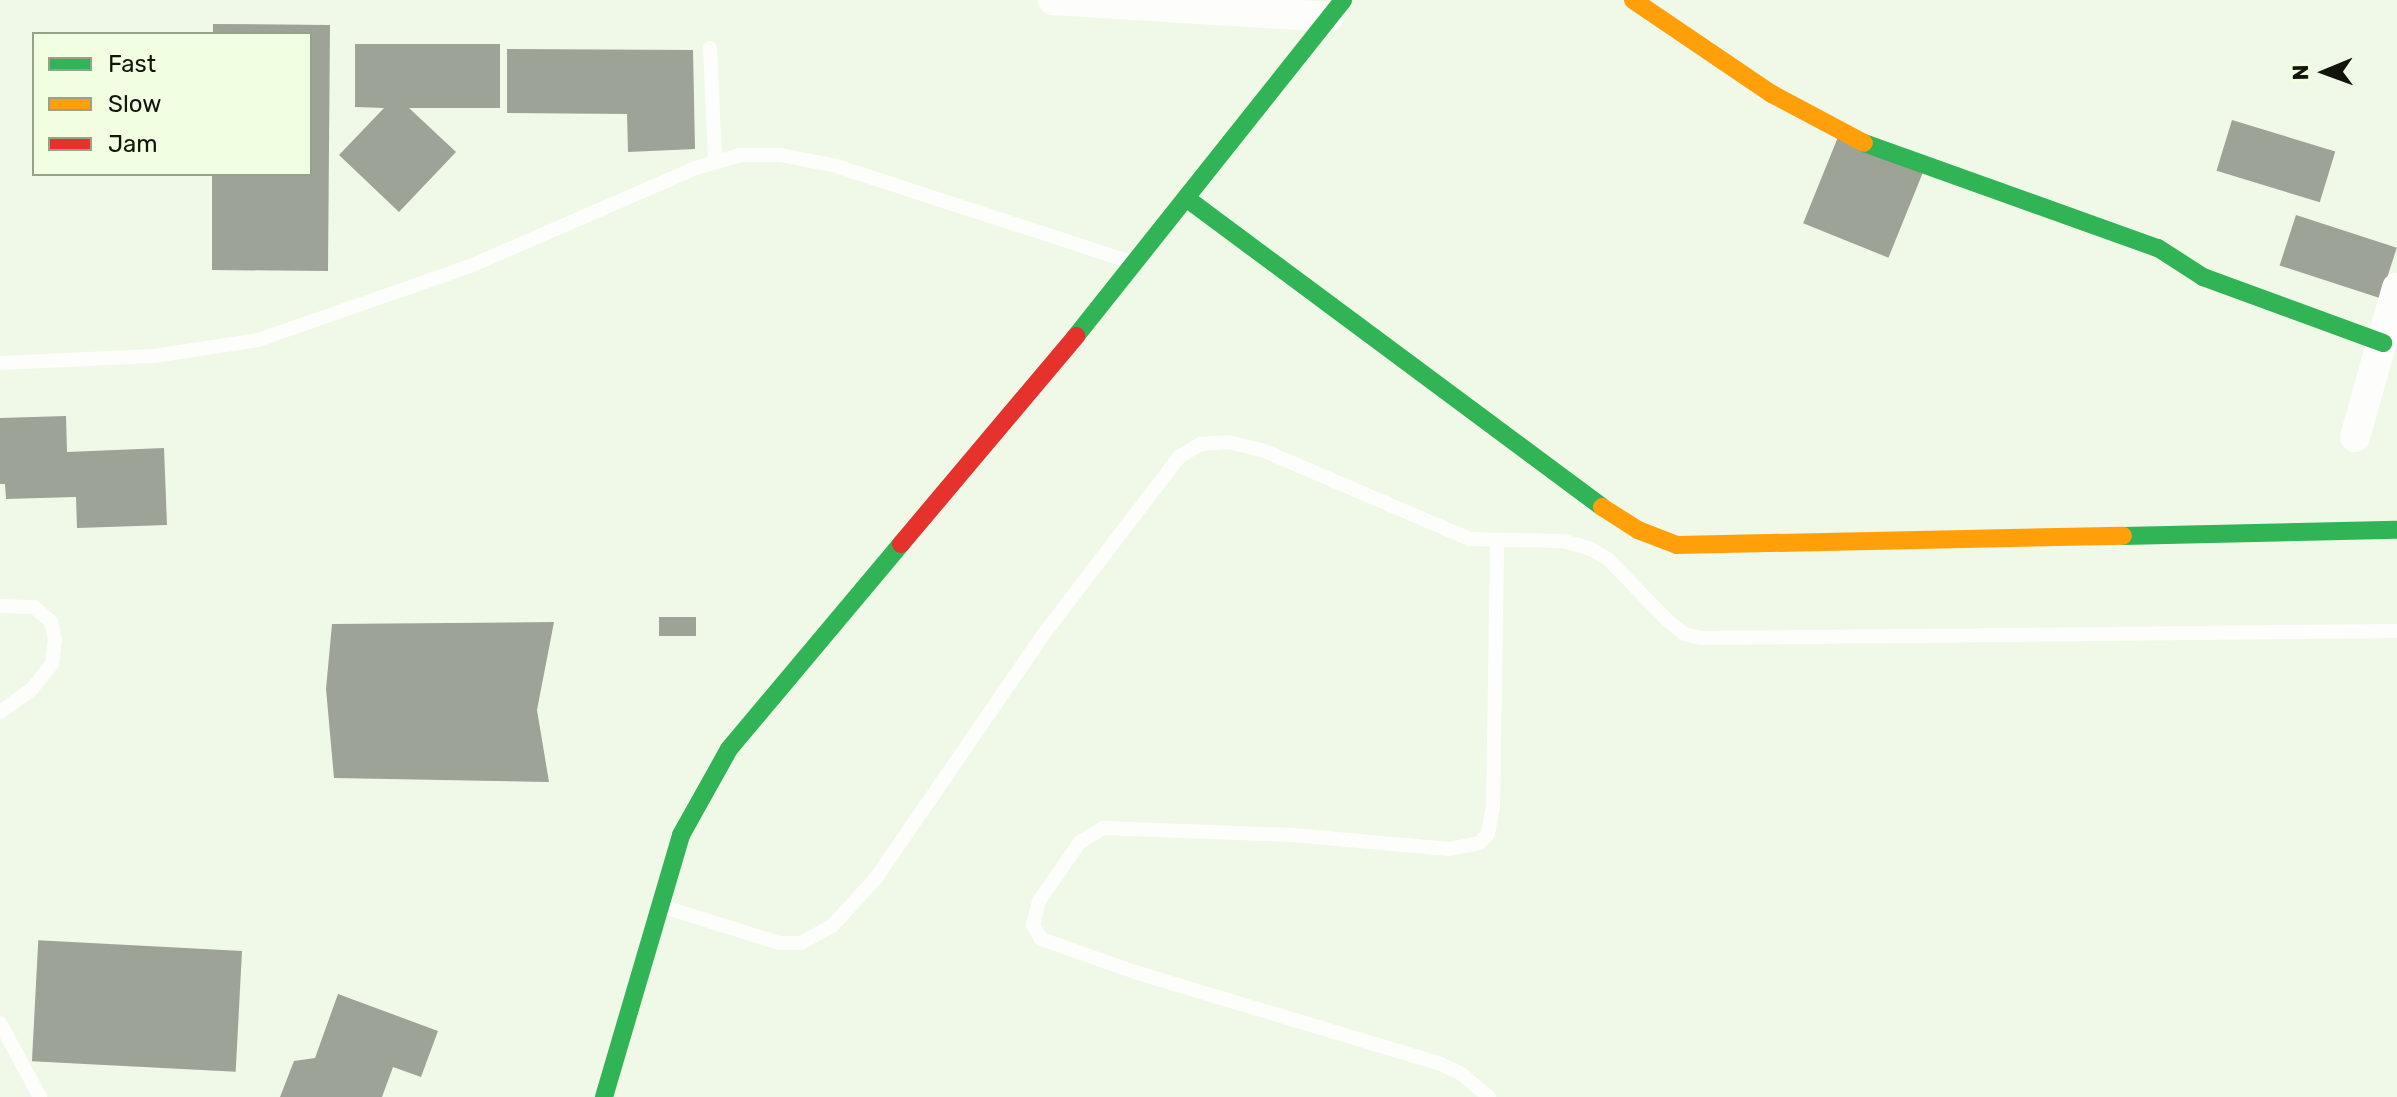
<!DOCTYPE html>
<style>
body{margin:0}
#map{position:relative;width:2397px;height:1097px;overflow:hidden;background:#f0f8e8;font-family:Rubik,sans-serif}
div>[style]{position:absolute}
.building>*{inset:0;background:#9da396;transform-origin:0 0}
.lane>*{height:14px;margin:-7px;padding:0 7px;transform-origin:7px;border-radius:7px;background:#fdfefc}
.street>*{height:30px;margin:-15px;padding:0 15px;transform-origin:15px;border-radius:15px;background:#fdfefc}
.fast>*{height:18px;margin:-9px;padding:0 9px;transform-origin:9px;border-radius:9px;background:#30b455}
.slow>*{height:18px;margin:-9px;padding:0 9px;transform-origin:9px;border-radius:9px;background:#ff9f0a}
.jam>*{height:18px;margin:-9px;padding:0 9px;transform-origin:9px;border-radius:9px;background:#e5322d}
span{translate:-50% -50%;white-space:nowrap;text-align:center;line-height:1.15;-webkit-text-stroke:6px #f1fee2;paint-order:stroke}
.legend{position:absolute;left:32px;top:32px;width:280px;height:144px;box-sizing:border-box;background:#f1fee2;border:2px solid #97a18c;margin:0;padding:10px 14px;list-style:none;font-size:24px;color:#11150c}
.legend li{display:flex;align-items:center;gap:16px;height:40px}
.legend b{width:40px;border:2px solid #97a18c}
.north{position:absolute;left:2285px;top:32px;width:80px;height:80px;-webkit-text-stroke:6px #f1fee2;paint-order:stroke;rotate:269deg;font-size:22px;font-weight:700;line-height:32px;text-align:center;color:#11150c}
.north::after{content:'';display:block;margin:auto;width:28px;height:36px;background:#11150c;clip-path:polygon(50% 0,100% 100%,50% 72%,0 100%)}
</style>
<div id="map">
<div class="building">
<i style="clip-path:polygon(213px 24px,330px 25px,328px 271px,212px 270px,212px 174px,310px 174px,310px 34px,213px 34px)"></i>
<i style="clip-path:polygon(355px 44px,500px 44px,500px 108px,409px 108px,456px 152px,399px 212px,339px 155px,384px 108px,355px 107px)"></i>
<i style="clip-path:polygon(507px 49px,693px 50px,695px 149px,628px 152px,627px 114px,507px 113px)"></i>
<i style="left:2232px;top:120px;width:108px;height:53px;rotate:17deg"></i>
<i style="left:1838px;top:137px;width:92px;height:93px;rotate:22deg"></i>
<i style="left:2296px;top:215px;width:106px;height:53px;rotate:18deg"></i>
<i style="clip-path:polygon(66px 416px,67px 452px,164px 448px,167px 525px,77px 528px,76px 497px,6px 499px,5px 484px,0 484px,0 418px)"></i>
<i style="left:659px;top:617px;width:37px;height:19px"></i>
<i style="clip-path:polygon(554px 622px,537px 710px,549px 782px,334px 778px,326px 689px,332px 624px)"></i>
<i style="left:242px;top:951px;width:121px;height:204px;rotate:93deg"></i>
<i style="clip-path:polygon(338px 994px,438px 1031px,421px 1077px,393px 1067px,382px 1097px,280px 1097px,294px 1061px,315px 1058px)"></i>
</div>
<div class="lane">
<i style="left:710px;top:48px;width:112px;rotate:87.4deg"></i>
<i style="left:0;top:363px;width:154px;rotate:-2.6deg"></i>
<i style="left:154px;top:356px;width:105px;rotate:-8.7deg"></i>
<i style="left:258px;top:340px;width:222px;rotate:-19.2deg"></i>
<i style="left:468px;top:267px;width:249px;rotate:-23.5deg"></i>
<i style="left:696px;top:168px;width:46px;rotate:-16.5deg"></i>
<i style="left:740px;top:155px;width:40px"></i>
<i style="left:780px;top:155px;width:57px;rotate:11.1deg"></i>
<i style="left:836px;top:166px;width:311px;rotate:18deg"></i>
<i style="left:0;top:606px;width:34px;rotate:2deg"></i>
<i style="left:34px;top:607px;width:23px;rotate:41deg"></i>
<i style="left:51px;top:622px;width:18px;rotate:77deg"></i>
<i style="left:55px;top:640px;width:24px;rotate:97deg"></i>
<i style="left:52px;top:664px;width:32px;rotate:129deg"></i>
<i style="left:32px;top:689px;width:39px;rotate:144deg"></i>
<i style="left:661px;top:906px;width:124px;rotate:17.4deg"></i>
<i style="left:779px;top:943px;width:22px"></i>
<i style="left:801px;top:943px;width:37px;rotate:-29deg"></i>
<i style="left:833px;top:925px;width:64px;rotate:-47.5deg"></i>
<i style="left:876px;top:878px;width:300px;rotate:-55.5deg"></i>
<i style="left:1046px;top:631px;width:219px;rotate:-52.6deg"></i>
<i style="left:1179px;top:457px;width:26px;rotate:-31deg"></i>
<i style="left:1201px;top:444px;width:28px;rotate:-4deg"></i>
<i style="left:1229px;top:442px;width:34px;rotate:14deg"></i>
<i style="left:1262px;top:450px;width:226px;rotate:23.2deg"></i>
<i style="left:1470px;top:539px;width:94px;rotate:1.2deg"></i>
<i style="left:1564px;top:541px;width:26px;rotate:16deg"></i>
<i style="left:1589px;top:548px;width:22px;rotate:30deg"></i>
<i style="left:1608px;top:559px;width:85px;rotate:46deg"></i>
<i style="left:1667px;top:620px;width:22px;rotate:39deg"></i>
<i style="left:1684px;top:634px;width:17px;rotate:13deg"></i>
<i style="left:1701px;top:638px;width:696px;rotate:-0.58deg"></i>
<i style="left:0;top:1023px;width:84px;rotate:61.6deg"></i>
<i style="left:1489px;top:1097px;width:35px;rotate:-140deg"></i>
<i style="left:1462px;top:1074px;width:26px;rotate:-155deg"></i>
<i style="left:1438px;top:1063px;width:316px;rotate:-163.3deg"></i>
<i style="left:1135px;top:972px;width:100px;rotate:-160.7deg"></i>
<i style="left:1041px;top:939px;width:16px;rotate:-120deg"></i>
<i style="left:1033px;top:925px;width:25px;rotate:-76deg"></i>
<i style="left:1039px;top:901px;width:72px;rotate:-55.2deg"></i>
<i style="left:1080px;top:842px;width:27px;rotate:-31deg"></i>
<i style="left:1103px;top:828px;width:189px;rotate:2.1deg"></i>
<i style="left:1292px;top:835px;width:158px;rotate:5.1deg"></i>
<i style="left:1449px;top:849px;width:31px;rotate:-11deg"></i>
<i style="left:1479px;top:843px;width:13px;rotate:-45deg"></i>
<i style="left:1488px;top:834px;width:28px;rotate:-80deg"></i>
<i style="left:1493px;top:806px;width:262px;rotate:-89.1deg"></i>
</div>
<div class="street">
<i style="left:1053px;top:0;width:276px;rotate:3.5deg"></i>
<i style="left:2355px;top:437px;width:155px;rotate:-74.3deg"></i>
</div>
<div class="fast">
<i style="left:1864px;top:143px;width:312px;rotate:19.7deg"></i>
<i style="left:2158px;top:248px;width:54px;rotate:32.8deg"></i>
<i style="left:2203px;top:277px;width:192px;rotate:20.1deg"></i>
<i style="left:1186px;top:198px;width:518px;rotate:36.6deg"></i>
<i style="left:1076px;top:336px;width:429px;rotate:-51.5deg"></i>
<i style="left:2123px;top:536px;width:274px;rotate:-1.3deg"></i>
<i style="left:604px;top:1097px;width:273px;rotate:-73.6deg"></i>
<i style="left:681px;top:835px;width:98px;rotate:-60.8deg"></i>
<i style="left:729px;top:749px;width:268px;rotate:-50deg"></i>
</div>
<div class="slow">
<i style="left:1633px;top:0;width:168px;rotate:34.1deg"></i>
<i style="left:1772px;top:94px;width:104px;rotate:28deg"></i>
<i style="left:1602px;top:507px;width:43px;rotate:32.6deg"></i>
<i style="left:1638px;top:530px;width:42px;rotate:21deg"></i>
<i style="left:1677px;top:545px;width:446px;rotate:-1.2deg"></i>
</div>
<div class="jam">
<i style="left:901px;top:544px;width:272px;rotate:-49.9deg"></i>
</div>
<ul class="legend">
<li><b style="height:10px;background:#30b455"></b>Fast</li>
<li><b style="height:10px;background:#ff9f0a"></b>Slow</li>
<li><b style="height:10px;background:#e5322d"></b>Jam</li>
</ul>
<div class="north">N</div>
</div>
